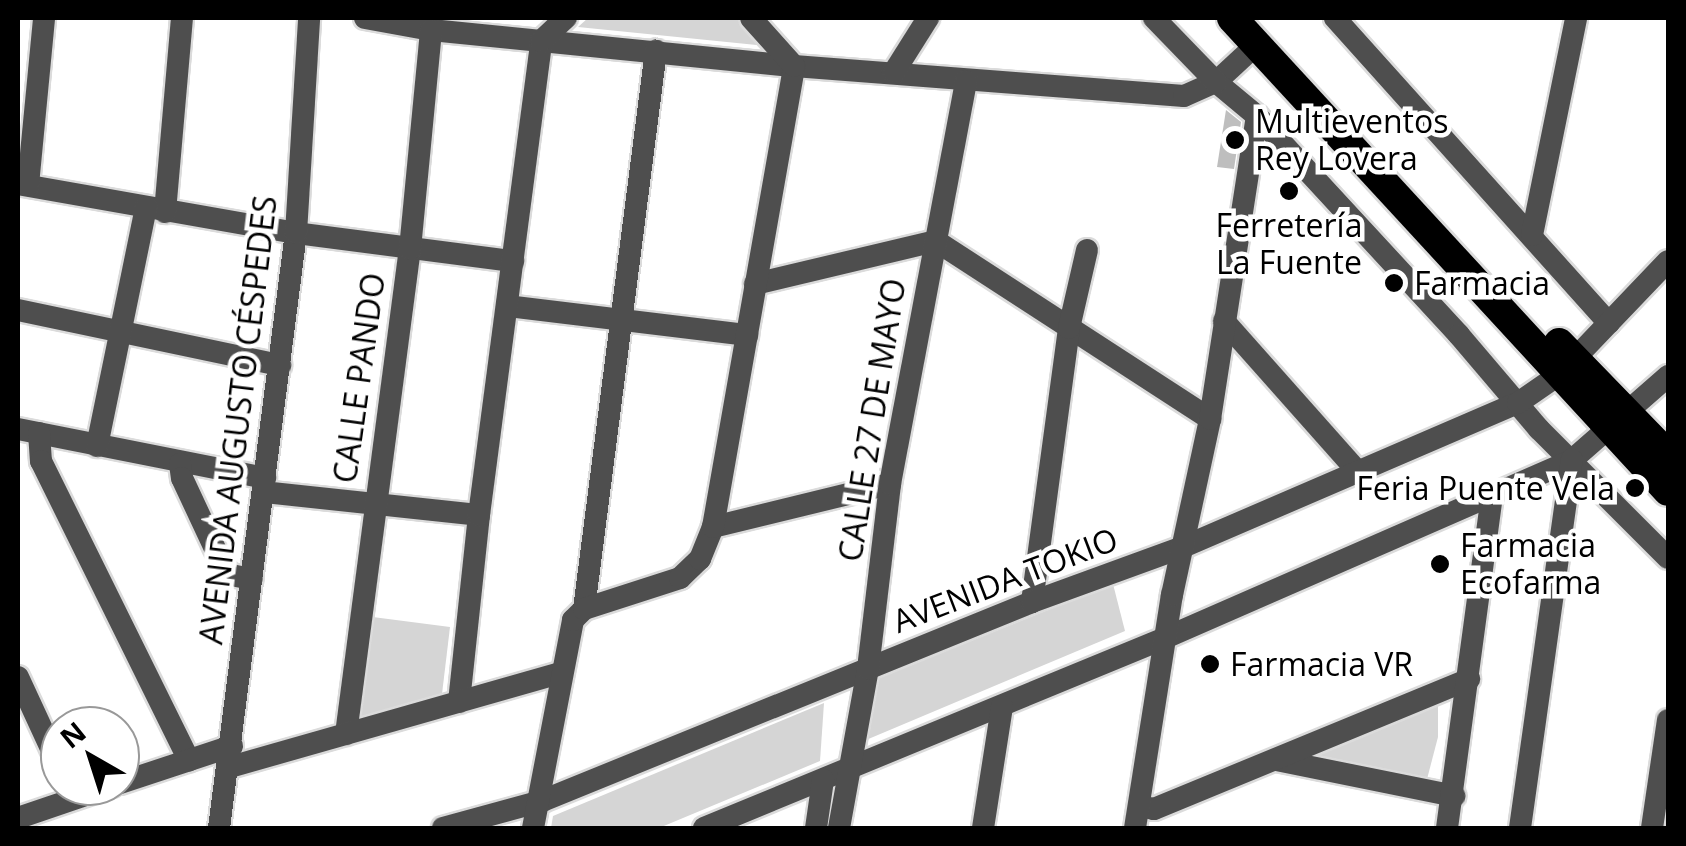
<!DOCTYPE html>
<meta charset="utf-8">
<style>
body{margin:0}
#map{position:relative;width:1686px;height:846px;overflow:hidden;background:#fff;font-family:"Open Sans",sans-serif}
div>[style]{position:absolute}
.green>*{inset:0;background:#d5d5d5}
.building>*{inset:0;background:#bebebe}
.roads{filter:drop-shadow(2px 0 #dbdbdb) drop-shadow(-2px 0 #dbdbdb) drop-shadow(0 2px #dbdbdb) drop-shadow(0 -2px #dbdbdb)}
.minor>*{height:22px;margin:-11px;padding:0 11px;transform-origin:11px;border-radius:11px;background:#4e4e4e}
.highway>*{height:30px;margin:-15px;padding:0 15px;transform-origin:15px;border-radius:15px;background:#000}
.dots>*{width:28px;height:28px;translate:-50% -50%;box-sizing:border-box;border:5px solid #fff;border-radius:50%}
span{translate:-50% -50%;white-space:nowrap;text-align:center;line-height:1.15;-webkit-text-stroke:9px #fff;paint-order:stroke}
.poi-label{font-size:32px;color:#000}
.left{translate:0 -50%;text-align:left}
.right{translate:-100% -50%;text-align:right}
.street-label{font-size:32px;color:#000}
.frame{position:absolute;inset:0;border:20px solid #000;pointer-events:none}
.north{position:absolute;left:40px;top:706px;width:100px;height:100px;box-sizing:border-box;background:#fff;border:2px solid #999;border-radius:50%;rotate:321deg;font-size:28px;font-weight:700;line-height:40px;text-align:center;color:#000}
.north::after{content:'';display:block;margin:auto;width:35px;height:45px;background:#000;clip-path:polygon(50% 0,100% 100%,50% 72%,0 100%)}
</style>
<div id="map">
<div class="green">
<i style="clip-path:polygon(588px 18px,741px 18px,767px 46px,578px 27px)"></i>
<i style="clip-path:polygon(1113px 584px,1125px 631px,866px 740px,878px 678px)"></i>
<i style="clip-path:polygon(365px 616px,450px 627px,442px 694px,355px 720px)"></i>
<i style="clip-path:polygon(1434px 701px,1438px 706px,1438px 737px,1426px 783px,1309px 758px)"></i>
<i style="clip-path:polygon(824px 703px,820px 761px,659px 828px,551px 828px,553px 816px)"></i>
</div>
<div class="building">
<i style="clip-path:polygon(1226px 110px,1241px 122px,1234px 169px,1217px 167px)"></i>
</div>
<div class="roads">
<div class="minor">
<i style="left:365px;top:18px;width:67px;rotate:10.3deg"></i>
<i style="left:431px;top:30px;width:365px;rotate:5.7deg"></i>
<i style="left:794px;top:66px;width:391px;rotate:4.4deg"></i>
<i style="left:1184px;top:96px;width:35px;rotate:-24deg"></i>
<i style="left:1216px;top:82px;width:56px;rotate:-42.8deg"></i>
<i style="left:1335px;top:18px;width:410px;rotate:48.1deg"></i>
<i style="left:894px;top:72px;width:64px;rotate:-57.8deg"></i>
<i style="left:1257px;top:116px;width:298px;rotate:47.3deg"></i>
<i style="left:1459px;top:335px;width:123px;rotate:49.6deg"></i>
<i style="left:1539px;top:429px;width:182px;rotate:45deg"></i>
<i style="left:18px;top:184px;width:282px;rotate:10deg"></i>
<i style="left:296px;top:233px;width:219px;rotate:7.4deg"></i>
<i style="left:28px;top:185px;width:168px;rotate:-84.5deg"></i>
<i style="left:165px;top:212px;width:195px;rotate:-85deg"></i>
<i style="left:1532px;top:235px;width:221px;rotate:-78.5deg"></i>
<i style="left:755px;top:284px;width:186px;rotate:-13.4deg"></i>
<i style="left:936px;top:241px;width:327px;rotate:33deg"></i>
<i style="left:507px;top:306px;width:242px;rotate:6.9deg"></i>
<i style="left:18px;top:310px;width:268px;rotate:11.9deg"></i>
<i style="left:1224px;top:321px;width:205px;rotate:48.4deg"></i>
<i style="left:18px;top:429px;width:252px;rotate:11.2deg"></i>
<i style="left:39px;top:433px;width:28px;rotate:86deg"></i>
<i style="left:41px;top:461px;width:334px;rotate:63.7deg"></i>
<i style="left:97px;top:446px;width:243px;rotate:-78.4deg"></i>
<i style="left:180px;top:464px;width:14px;rotate:82deg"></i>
<i style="left:182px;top:478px;width:99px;rotate:65deg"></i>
<i style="left:224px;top:568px;width:10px;rotate:45deg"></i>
<i style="left:231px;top:575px;width:21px;rotate:11deg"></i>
<i style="left:264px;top:492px;width:216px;rotate:6.1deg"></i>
<i style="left:713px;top:527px;width:182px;rotate:-13.7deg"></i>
<i style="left:1032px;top:602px;width:276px;rotate:-82.3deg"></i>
<i style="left:1069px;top:328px;width:80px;rotate:-77deg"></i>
<i style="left:584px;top:609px;width:563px;rotate:-82.65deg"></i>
<i style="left:18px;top:677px;width:100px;rotate:65.2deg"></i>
<i style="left:459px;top:702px;width:188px;rotate:-83.9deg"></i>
<i style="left:479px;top:515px;width:478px;rotate:-82.5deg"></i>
<i style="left:541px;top:41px;width:34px;rotate:-43deg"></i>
<i style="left:346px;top:734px;width:489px;rotate:-82.5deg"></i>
<i style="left:410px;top:249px;width:220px;rotate:-84.5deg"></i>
<i style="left:1276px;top:760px;width:182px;rotate:11.4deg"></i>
<i style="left:230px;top:767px;width:344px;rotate:-15.9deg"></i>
<i style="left:120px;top:783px;width:118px;rotate:-18.3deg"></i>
<i style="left:1140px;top:806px;width:14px;rotate:12deg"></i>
<i style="left:1154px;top:809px;width:341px;rotate:-22.4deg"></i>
<i style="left:18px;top:818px;width:99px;rotate:-18.8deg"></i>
<i style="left:219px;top:828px;width:600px;rotate:-82.63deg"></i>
<i style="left:296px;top:233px;width:215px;rotate:-86.5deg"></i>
<i style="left:443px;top:828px;width:103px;rotate:-15.3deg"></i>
<i style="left:542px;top:801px;width:529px;rotate:-22.1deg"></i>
<i style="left:1032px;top:602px;width:161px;rotate:-20deg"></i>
<i style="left:1183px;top:547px;width:365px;rotate:-23.3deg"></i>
<i style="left:1518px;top:403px;width:51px;rotate:-34.6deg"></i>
<i style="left:1560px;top:374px;width:156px;rotate:-46.3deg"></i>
<i style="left:533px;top:828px;width:212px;rotate:-79.1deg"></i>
<i style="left:573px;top:620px;width:16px;rotate:-45deg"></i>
<i style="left:584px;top:609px;width:101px;rotate:-17.9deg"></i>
<i style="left:680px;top:578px;width:28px;rotate:-44deg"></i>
<i style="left:700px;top:559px;width:35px;rotate:-68deg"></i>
<i style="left:713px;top:527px;width:468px;rotate:-80deg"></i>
<i style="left:794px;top:66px;width:64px;rotate:-131.9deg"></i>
<i style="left:704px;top:828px;width:499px;rotate:-22.4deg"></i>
<i style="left:1165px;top:638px;width:444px;rotate:-23.6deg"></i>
<i style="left:1572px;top:460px;width:128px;rotate:-41.2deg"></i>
<i style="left:816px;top:828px;width:49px;rotate:-81.7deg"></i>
<i style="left:839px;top:828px;width:162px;rotate:-79.7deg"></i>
<i style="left:868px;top:669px;width:186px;rotate:-83.2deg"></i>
<i style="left:890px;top:484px;width:410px;rotate:-79.3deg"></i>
<i style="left:983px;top:828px;width:123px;rotate:-81.1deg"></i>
<i style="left:1135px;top:828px;width:236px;rotate:-81deg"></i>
<i style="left:1172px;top:595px;width:180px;rotate:-77.8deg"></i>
<i style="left:1210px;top:419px;width:307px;rotate:-81.2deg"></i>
<i style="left:1257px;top:116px;width:53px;rotate:-140.3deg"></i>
<i style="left:1216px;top:82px;width:89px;rotate:-134.1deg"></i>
<i style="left:1447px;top:828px;width:337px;rotate:-82.3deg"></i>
<i style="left:1520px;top:828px;width:372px;rotate:-82deg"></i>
<i style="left:1652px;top:828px;width:109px;rotate:-81.6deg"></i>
</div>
<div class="highway">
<i style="left:1232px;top:18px;width:643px;rotate:47.33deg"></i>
<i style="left:1559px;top:343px;width:156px;rotate:45.8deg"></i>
</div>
</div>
<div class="dots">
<i style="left:1235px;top:140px;background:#000"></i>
<i style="left:1289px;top:191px;background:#000"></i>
<i style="left:1394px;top:283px;background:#000"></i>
<i style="left:1635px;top:488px;background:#000"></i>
<i style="left:1440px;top:564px;background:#000"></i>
<i style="left:1210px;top:664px;background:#000"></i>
</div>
<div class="poi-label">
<span class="left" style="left:1255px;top:140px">Multieventos<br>Rey Lovera</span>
<span style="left:1289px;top:244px">Ferretería<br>La Fuente</span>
<span class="left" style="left:1414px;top:283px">Farmacia</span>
<span class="right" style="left:1615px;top:488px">Feria Puente Vela</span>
<span class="left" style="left:1460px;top:564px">Farmacia<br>Ecofarma</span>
<span class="left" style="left:1230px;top:664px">Farmacia VR</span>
</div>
<div class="street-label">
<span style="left:359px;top:378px;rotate:-82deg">CALLE PANDO</span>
<span style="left:238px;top:420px;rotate:-83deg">AVENIDA AUGUSTO CÉSPEDES</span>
<span style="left:872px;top:420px;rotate:-81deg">CALLE 27 DE MAYO</span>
<span style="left:1005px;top:580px;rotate:-21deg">AVENIDA TOKIO</span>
</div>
<div class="frame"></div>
<div class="north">N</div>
</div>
